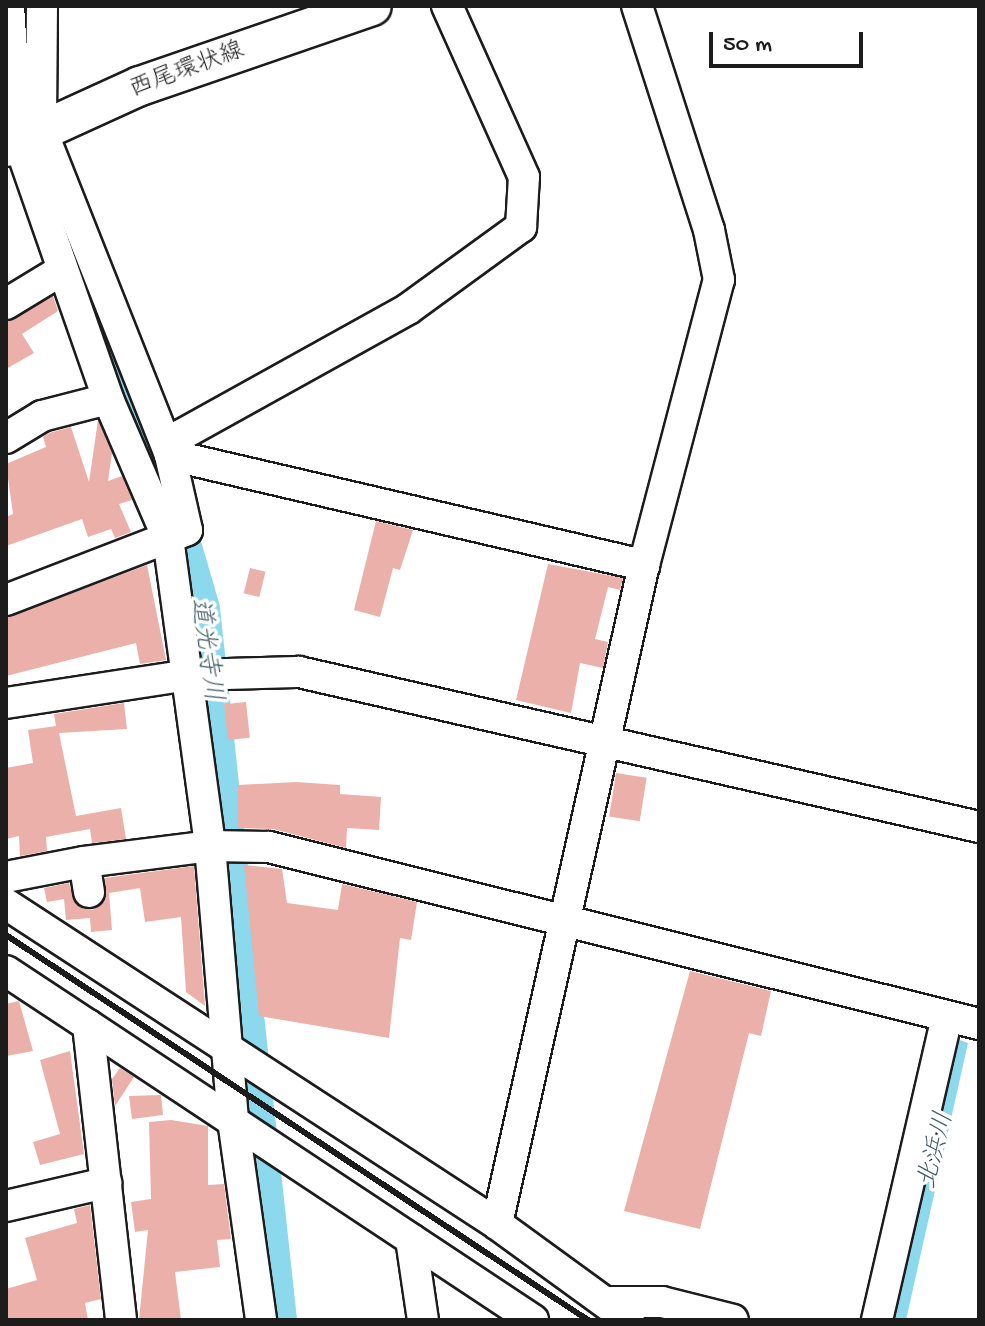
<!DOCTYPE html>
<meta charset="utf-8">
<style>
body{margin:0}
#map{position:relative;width:985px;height:1326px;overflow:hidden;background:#fff;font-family:"Gochi Hand","Klee One",sans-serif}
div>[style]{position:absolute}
.water>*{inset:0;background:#8cd8ec}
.river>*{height:36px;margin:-18px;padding:0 18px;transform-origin:18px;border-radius:18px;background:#8cd8ec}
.building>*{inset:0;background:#ebb0aa;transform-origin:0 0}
.roads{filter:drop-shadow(2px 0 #1c1c1c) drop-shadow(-2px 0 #1c1c1c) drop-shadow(0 2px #1c1c1c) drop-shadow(0 -2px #1c1c1c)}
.minor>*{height:30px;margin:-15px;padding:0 15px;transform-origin:15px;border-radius:15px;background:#fff}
.major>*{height:38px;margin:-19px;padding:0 19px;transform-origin:19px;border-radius:19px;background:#fff}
.rail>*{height:6px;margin:-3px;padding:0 3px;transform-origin:3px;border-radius:3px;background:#1c1c1c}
span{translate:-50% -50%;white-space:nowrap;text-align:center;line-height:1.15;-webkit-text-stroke:7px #fff;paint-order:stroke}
.street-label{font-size:24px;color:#1c1c1c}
.water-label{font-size:26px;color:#435e65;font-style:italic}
.frame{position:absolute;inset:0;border:8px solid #1c1c1c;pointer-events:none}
.scale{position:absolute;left:709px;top:32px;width:154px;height:36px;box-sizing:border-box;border:4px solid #1c1c1c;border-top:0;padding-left:10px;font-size:24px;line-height:28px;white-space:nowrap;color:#1c1c1c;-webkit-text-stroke:6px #fff;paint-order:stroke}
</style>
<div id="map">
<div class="water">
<i style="clip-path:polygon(957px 1039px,968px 1043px,906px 1320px,887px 1320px)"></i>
</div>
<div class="river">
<i style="left:85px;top:274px;width:201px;rotate:68.4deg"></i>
<i style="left:159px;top:461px;width:154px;rotate:73.8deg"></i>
<i style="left:202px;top:609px;width:715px;rotate:83.82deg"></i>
</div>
<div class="building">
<i style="clip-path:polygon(53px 296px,58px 311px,22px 334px,34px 353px,6px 369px,6px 322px)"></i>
<i style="clip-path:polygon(98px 420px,112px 453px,108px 481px,122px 476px,132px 500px,119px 504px,131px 532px,115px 538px,111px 529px,88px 537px,82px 519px,6px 546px,6px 517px,13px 514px,6px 464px,46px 447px,43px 437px,49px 433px,71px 427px,89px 482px)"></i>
<i style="clip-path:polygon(376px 521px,413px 530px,400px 570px,393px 568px,380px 617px,354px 610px)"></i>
<i style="clip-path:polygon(548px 564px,623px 578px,620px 590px,608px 587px,595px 639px,608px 642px,603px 668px,580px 663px,571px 713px,516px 700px)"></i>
<i style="clip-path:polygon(147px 565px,166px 660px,140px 664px,136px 643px,6px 676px,6px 618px)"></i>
<i style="left:250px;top:568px;width:16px;height:26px;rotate:14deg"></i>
<i style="left:246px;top:702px;width:36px;height:22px;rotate:84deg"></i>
<i style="clip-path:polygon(124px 703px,127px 729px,59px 733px,76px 816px,121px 808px,126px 839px,92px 843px,90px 829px,46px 837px,47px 851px,20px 856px,19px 836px,6px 839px,6px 768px,33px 763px,28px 730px,56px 726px,54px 714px)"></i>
<i style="left:616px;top:773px;width:31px;height:44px;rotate:9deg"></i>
<i style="clip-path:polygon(296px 782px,340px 785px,340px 794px,381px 797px,379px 830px,347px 828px,346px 848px,273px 829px,237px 828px,238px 785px)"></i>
<i style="clip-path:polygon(244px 865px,282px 869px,287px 903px,338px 910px,342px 884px,417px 902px,411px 940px,400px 938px,389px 1038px,259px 1016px)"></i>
<i style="clip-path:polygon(194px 866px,205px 1006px,186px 992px,181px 917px,145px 922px,140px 888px,109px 893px,112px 930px,91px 932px,90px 918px,66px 920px,64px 899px,47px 902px,44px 888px,69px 883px,76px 904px,93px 910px,106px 898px,105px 878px)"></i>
<i style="clip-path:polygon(690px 971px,771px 991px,761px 1036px,749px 1033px,700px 1229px,624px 1211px)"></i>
<i style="clip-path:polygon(19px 1001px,33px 1051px,6px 1056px,6px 1004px)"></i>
<i style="clip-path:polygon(70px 1051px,84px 1154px,40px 1165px,33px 1142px,60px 1134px,40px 1060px)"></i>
<i style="clip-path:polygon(120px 1068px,134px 1077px,115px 1106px,112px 1079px)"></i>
<i style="clip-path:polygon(161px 1095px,163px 1115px,132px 1119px,129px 1096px)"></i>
<i style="clip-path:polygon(171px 1120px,208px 1126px,208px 1185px,224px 1184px,231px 1239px,217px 1240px,220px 1267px,175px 1272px,181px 1320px,139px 1320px,148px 1230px,135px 1232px,131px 1202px,151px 1199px,149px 1122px)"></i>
<i style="clip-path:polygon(90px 1205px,101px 1299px,85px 1303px,88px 1320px,6px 1320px,6px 1289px,37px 1280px,25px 1238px,77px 1223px,74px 1209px)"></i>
</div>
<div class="roads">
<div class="minor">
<i style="left:9px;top:6px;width:134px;rotate:86.2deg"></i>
<i style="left:18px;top:140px;width:274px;rotate:70.8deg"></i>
<i style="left:108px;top:399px;width:151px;rotate:66.7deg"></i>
<i style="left:168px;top:538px;width:311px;rotate:82.2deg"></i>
<i style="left:210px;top:846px;width:275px;rotate:85.2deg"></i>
<i style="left:233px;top:1120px;width:202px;rotate:82deg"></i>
<i style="left:42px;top:6px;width:123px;rotate:90.5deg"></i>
<i style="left:41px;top:129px;width:351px;rotate:68.4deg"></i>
<i style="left:170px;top:455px;width:487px;rotate:13.1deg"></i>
<i style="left:6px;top:304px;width:66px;rotate:-31.3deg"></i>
<i style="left:6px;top:438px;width:42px;rotate:-31.4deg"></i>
<i style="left:42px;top:416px;width:68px;rotate:-14.4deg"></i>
<i style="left:6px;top:600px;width:194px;rotate:-21.1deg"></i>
<i style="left:187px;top:530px;width:77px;rotate:-102.8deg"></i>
<i style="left:170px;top:455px;width:23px;rotate:-61deg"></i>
<i style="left:181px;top:435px;width:260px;rotate:-29deg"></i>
<i style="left:408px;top:309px;width:140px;rotate:-36deg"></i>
<i style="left:521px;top:227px;width:50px;rotate:-86.6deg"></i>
<i style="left:524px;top:177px;width:188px;rotate:-114.2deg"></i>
<i style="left:6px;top:703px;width:185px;rotate:-8.7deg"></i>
<i style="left:189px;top:675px;width:110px;rotate:-1.6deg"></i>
<i style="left:299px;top:672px;width:697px;rotate:12.84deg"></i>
<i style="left:6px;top:877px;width:79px;rotate:-10.9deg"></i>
<i style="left:89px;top:892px;width:30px;rotate:-99deg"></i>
<i style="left:84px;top:862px;width:127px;rotate:-7.2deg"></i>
<i style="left:210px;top:846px;width:59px;rotate:1deg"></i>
<i style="left:269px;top:847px;width:732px;rotate:14deg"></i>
<i style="left:6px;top:904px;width:586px;rotate:33.09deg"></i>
<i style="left:497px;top:1224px;width:163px;rotate:36deg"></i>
<i style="left:6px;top:971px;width:98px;rotate:33.4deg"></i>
<i style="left:88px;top:1025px;width:297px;rotate:83.6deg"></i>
<i style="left:88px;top:1025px;width:534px;rotate:33.54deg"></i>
<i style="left:6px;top:1206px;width:103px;rotate:-13deg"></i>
<i style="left:497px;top:1224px;width:675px;rotate:-77.43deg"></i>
<i style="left:644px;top:565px;width:295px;rotate:-75.3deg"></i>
<i style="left:719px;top:280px;width:51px;rotate:-101.3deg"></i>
<i style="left:709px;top:230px;width:235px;rotate:-107.8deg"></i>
<i style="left:411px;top:1239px;width:82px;rotate:81.6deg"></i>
<i style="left:612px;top:1302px;width:50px"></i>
<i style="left:662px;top:1302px;width:73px;rotate:14.2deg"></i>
<i style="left:877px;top:1320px;width:311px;rotate:-77deg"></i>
</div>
<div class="major">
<i style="left:6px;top:147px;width:147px;rotate:-24.5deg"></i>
<i style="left:140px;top:86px;width:245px;rotate:-19deg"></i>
</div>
</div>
<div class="rail">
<i style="left:6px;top:935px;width:698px;rotate:33.49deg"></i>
</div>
<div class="street-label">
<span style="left:187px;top:71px;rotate:-20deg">西尾環状線</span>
</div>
<div class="water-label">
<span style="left:204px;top:650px;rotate:82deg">道光寺川</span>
<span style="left:938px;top:1151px;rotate:-76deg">北浜川</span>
</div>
<div class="frame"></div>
<div class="scale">50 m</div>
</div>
